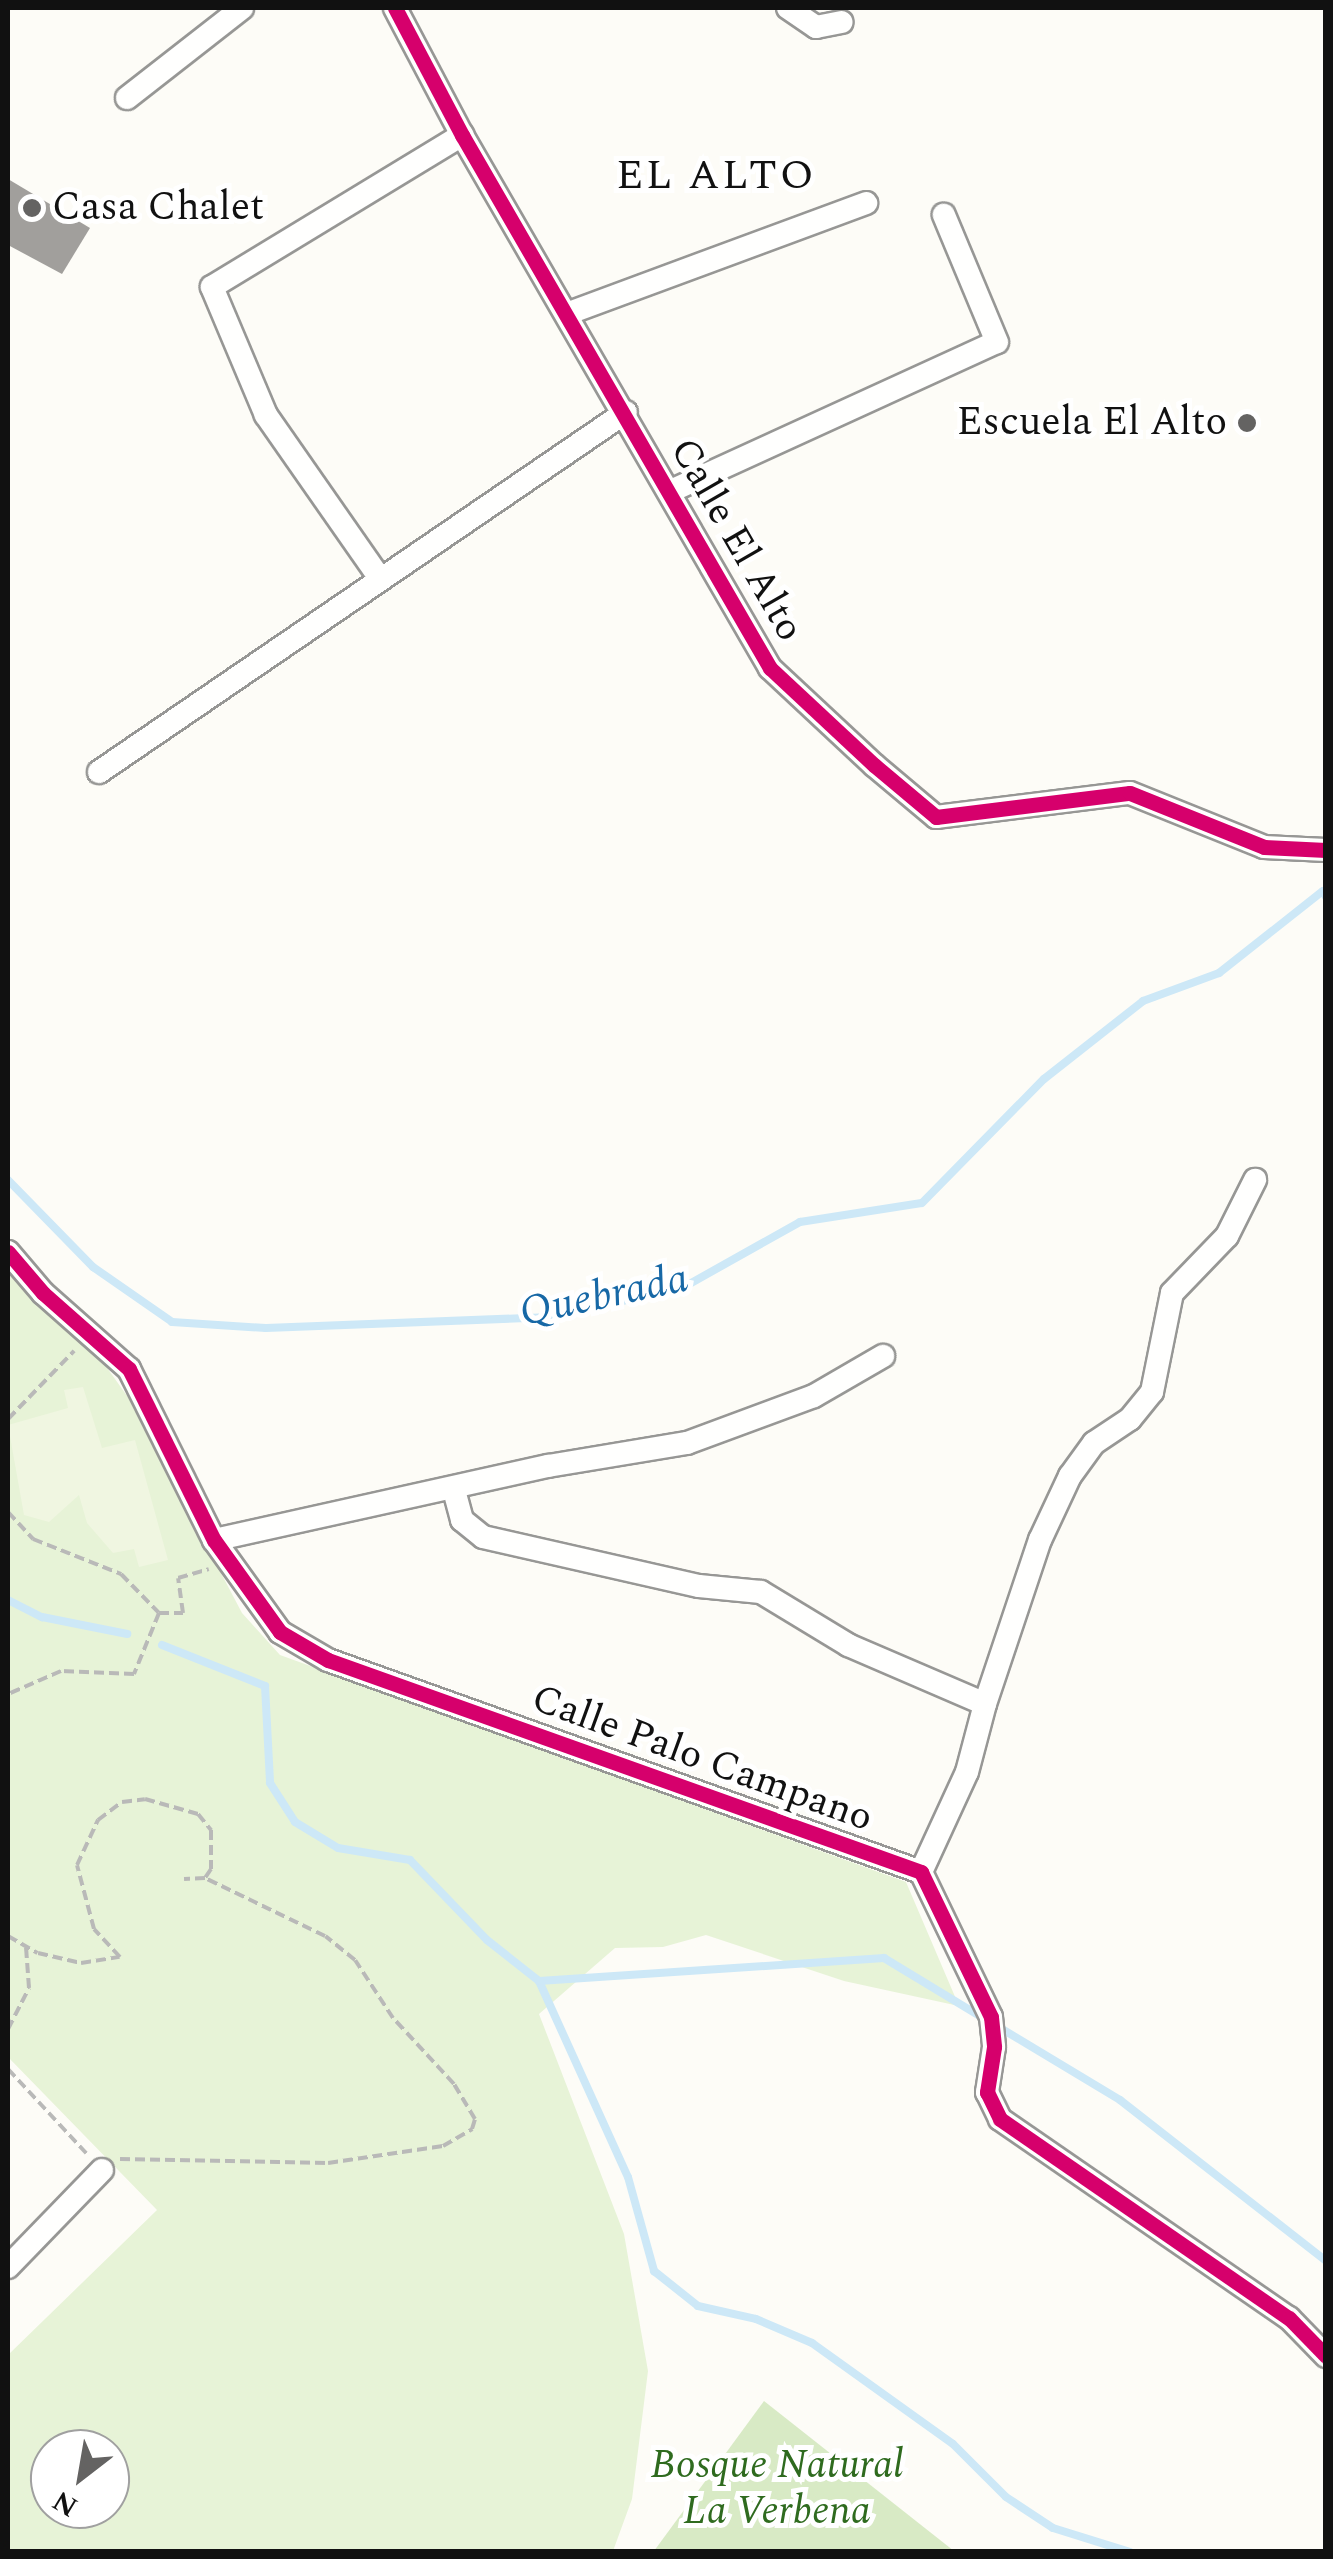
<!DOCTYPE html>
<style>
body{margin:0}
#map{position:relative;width:1333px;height:2559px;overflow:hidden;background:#fdfcf7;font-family:Spectral,serif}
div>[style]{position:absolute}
.green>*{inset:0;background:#e7f3d7}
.forest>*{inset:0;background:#d8eac5}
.pitch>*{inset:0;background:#f0f6e1}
.stream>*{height:8px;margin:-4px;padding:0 4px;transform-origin:4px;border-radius:4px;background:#cde8f7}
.building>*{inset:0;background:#a19f9c}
.path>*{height:4px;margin-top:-2px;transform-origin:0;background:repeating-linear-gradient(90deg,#b9b9b8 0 10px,transparent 0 15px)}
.roads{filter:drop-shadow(2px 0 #979795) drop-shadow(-2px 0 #979795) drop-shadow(0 2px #979795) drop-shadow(0 -2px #979795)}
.minor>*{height:22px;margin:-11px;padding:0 11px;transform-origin:11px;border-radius:11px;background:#fffffe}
.cycleway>*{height:15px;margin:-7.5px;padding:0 7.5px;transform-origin:7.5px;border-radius:7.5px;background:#d6006c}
.dots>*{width:28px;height:28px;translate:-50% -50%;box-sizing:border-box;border:5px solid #fff;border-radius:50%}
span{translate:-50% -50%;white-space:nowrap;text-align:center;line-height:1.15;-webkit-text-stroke:10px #fff;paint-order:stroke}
.poi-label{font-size:40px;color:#111}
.left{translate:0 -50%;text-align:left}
.right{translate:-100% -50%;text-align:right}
.street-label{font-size:40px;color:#111}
.park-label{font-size:40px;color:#2f6b1f;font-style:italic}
.neighbourhood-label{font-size:42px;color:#111;letter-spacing:2.5px}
.water-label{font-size:42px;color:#1768a6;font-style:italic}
.frame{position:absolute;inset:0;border:10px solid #111;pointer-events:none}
.north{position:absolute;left:30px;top:2429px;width:100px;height:100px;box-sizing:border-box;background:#fff;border:2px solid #a0a0a0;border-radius:50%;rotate:211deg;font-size:28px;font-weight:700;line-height:40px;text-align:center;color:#111}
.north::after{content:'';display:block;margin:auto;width:35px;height:45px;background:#646362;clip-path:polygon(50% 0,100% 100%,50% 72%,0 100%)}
</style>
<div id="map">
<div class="green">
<i style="clip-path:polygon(evenodd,8px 1271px,105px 1365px,130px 1400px,242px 1613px,280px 1655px,906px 1882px,959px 2006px,844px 1981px,706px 1935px,663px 1947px,615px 1948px,539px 2014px,624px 2234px,648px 2371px,632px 2499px,613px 2551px,8px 2551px,8px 2355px,157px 2210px,8px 2057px,8px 1271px,50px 2449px,110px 2449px,110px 2509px,50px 2509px,50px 2449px)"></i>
</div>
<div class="forest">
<i style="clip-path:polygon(764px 2401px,954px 2551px,654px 2551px)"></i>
</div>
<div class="pitch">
<i style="clip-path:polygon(83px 1387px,102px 1448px,135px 1440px,168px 1560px,139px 1567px,134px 1549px,113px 1553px,87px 1523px,79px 1495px,49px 1522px,24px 1515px,8px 1425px,68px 1408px,64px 1390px)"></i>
</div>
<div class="stream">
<i style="left:8px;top:1180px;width:122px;rotate:45.7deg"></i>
<i style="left:93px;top:1267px;width:96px;rotate:34.8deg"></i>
<i style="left:172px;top:1322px;width:94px;rotate:3.7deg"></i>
<i style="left:266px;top:1328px;width:286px;rotate:-2.2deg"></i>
<i style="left:552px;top:1317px;width:135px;rotate:-12.8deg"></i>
<i style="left:684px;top:1287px;width:133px;rotate:-29.3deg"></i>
<i style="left:800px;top:1222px;width:123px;rotate:-8.9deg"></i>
<i style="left:922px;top:1203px;width:174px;rotate:-45.5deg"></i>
<i style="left:1044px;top:1079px;width:126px;rotate:-38.2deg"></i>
<i style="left:1143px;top:1001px;width:81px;rotate:-20.2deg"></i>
<i style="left:1219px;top:973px;width:132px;rotate:-38.3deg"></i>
<i style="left:1323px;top:891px;width:7px;rotate:63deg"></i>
<i style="left:8px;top:1600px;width:38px;rotate:27deg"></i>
<i style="left:42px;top:1617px;width:87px;rotate:11.3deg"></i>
<i style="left:162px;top:1645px;width:111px;rotate:21.7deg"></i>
<i style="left:265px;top:1686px;width:97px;rotate:87deg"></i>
<i style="left:270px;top:1783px;width:46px;rotate:57.3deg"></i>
<i style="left:295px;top:1822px;width:50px;rotate:31.2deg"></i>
<i style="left:338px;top:1848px;width:73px;rotate:9.5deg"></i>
<i style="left:410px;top:1860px;width:111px;rotate:46.1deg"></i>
<i style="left:487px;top:1940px;width:66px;rotate:38.3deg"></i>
<i style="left:539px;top:1981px;width:215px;rotate:65.6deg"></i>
<i style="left:628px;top:2177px;width:98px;rotate:74.5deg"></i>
<i style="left:654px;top:2271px;width:56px;rotate:38.5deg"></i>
<i style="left:698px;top:2306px;width:59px;rotate:12.6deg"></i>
<i style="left:756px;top:2319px;width:61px;rotate:23.2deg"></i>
<i style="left:812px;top:2343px;width:173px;rotate:35.6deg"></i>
<i style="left:953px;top:2444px;width:75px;rotate:45deg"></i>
<i style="left:1006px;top:2497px;width:56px;rotate:33.4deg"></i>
<i style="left:1053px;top:2528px;width:81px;rotate:17.3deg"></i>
<i style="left:539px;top:1981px;width:346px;rotate:-3.8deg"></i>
<i style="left:884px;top:1958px;width:116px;rotate:31.2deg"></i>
<i style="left:1002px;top:2029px;width:138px;rotate:31deg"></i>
<i style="left:1120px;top:2100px;width:261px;rotate:38deg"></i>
</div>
<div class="building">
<i style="clip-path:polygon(8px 179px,90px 228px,62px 274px,8px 245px)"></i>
</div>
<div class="path">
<i style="left:8px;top:1419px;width:95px;rotate:-45.9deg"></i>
<i style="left:8px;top:1512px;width:37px;rotate:47deg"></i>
<i style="left:33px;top:1539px;width:95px;rotate:21.7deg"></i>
<i style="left:121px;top:1574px;width:54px;rotate:45.7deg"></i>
<i style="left:159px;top:1613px;width:66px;rotate:112.3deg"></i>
<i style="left:134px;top:1674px;width:73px;rotate:-177.6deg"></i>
<i style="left:61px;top:1671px;width:58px;rotate:156.5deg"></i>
<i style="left:159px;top:1613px;width:24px"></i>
<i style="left:183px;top:1613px;width:35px;rotate:-98deg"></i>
<i style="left:178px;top:1578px;width:32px;rotate:-16deg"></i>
<i style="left:8px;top:1936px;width:34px;rotate:30deg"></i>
<i style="left:38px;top:1953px;width:44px;rotate:13.1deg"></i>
<i style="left:81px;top:1963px;width:39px;rotate:-9deg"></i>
<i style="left:120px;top:1957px;width:38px;rotate:-133deg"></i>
<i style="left:94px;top:1929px;width:66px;rotate:-104.9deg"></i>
<i style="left:77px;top:1865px;width:50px;rotate:-65deg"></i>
<i style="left:98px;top:1820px;width:30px;rotate:-37deg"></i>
<i style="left:122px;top:1802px;width:23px;rotate:-7deg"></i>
<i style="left:145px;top:1799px;width:55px;rotate:15.8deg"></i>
<i style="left:198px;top:1814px;width:21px;rotate:51deg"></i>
<i style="left:211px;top:1830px;width:39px;rotate:90deg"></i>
<i style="left:211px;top:1869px;width:11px;rotate:124deg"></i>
<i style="left:205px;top:1878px;width:21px;rotate:177deg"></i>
<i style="left:8px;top:2029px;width:46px;rotate:-62.9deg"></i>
<i style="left:29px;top:1988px;width:41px;rotate:-94.2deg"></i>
<i style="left:8px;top:2069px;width:115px;rotate:47.1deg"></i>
<i style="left:120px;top:2159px;width:208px;rotate:1.1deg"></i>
<i style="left:328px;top:2163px;width:116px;rotate:-8.4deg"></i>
<i style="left:443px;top:2146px;width:34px;rotate:-30deg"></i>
<i style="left:472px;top:2129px;width:10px;rotate:-73deg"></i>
<i style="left:475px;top:2119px;width:41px;rotate:-121deg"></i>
<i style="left:454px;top:2084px;width:90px;rotate:-132.7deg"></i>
<i style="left:393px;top:2018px;width:69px;rotate:-123.2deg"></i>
<i style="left:355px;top:1960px;width:38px;rotate:-141deg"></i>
<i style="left:325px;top:1936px;width:133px;rotate:-154.2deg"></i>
</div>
<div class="roads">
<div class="minor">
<i style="left:395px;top:8px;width:144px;rotate:62.2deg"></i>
<i style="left:462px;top:135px;width:616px;rotate:59.98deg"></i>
<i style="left:770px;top:668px;width:142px;rotate:43deg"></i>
<i style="left:874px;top:765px;width:81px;rotate:40deg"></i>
<i style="left:936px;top:817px;width:195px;rotate:-7.1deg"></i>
<i style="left:1130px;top:793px;width:144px;rotate:21.9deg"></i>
<i style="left:1264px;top:847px;width:62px;rotate:2.8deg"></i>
<i style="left:788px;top:8px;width:34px;rotate:34deg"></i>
<i style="left:816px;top:27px;width:26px;rotate:-11deg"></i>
<i style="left:127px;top:98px;width:146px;rotate:-38deg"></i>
<i style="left:569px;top:313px;width:317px;rotate:-20.3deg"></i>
<i style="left:671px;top:491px;width:358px;rotate:-24.6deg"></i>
<i style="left:997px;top:342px;width:138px;rotate:-112.7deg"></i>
<i style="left:379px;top:577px;width:198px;rotate:-124.9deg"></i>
<i style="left:266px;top:415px;width:139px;rotate:-112.9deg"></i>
<i style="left:212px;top:287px;width:293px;rotate:-31.3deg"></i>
<i style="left:99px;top:772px;width:638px;rotate:-34.34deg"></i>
<i style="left:8px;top:1252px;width:54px;rotate:49.5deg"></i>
<i style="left:43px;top:1293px;width:115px;rotate:41.5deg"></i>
<i style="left:129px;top:1369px;width:191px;rotate:63.6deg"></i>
<i style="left:214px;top:1540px;width:113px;rotate:54.3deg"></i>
<i style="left:280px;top:1632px;width:56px;rotate:30.3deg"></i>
<i style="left:328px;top:1660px;width:630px;rotate:19.67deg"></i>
<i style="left:921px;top:1872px;width:161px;rotate:64.2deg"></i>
<i style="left:991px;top:2017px;width:30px;rotate:84deg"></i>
<i style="left:994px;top:2047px;width:46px;rotate:98.8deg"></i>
<i style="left:987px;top:2092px;width:30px;rotate:64deg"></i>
<i style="left:1000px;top:2119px;width:351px;rotate:34.6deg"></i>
<i style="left:1289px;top:2318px;width:53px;rotate:45.8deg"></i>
<i style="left:454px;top:1490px;width:31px;rotate:75deg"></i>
<i style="left:462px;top:1520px;width:27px;rotate:39deg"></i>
<i style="left:483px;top:1537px;width:221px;rotate:12.8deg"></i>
<i style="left:699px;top:1586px;width:62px;rotate:5.5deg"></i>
<i style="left:761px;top:1592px;width:102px;rotate:31.3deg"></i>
<i style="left:848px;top:1645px;width:149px;rotate:23.3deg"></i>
<i style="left:985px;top:1704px;width:70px;rotate:104.8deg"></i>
<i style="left:967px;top:1772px;width:110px;rotate:114.7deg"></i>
<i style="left:214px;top:1540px;width:342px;rotate:-12.5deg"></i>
<i style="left:548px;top:1466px;width:141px;rotate:-9.4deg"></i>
<i style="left:687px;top:1443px;width:135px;rotate:-20.3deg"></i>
<i style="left:814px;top:1396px;width:80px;rotate:-30.1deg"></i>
<i style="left:985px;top:1704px;width:173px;rotate:-71.5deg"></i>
<i style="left:1040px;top:1540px;width:71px;rotate:-64.9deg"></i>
<i style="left:1070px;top:1476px;width:41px;rotate:-54deg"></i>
<i style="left:1094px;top:1443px;width:43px;rotate:-33.7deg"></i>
<i style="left:1130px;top:1419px;width:35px;rotate:-51deg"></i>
<i style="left:1152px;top:1392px;width:101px;rotate:-78.6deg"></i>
<i style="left:1172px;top:1293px;width:79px;rotate:-46deg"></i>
<i style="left:1227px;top:1236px;width:63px;rotate:-63.4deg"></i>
<i style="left:8px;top:2267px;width:135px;rotate:-45.9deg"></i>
</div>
</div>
<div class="cycleway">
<i style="left:395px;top:8px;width:144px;rotate:62.2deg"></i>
<i style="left:462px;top:135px;width:616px;rotate:59.98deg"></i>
<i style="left:770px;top:668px;width:142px;rotate:43deg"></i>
<i style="left:874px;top:765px;width:81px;rotate:40deg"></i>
<i style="left:936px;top:817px;width:195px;rotate:-7.1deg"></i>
<i style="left:1130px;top:793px;width:144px;rotate:21.9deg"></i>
<i style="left:1264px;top:847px;width:62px;rotate:2.8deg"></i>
<i style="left:8px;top:1252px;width:54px;rotate:49.5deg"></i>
<i style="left:43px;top:1293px;width:115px;rotate:41.5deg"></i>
<i style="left:129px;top:1369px;width:191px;rotate:63.6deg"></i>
<i style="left:214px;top:1540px;width:113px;rotate:54.3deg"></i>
<i style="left:280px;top:1632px;width:56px;rotate:30.3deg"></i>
<i style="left:328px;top:1660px;width:630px;rotate:19.67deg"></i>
<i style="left:921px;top:1872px;width:161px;rotate:64.2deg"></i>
<i style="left:991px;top:2017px;width:30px;rotate:84deg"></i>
<i style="left:994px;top:2047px;width:46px;rotate:98.8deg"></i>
<i style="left:987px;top:2092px;width:30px;rotate:64deg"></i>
<i style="left:1000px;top:2119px;width:351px;rotate:34.6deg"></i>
<i style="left:1289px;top:2318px;width:53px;rotate:45.8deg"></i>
</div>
<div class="dots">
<i style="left:32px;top:208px;background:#646362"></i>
<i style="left:1247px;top:423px;background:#646362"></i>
</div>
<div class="poi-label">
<span class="left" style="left:52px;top:208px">Casa Chalet</span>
<span class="right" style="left:1227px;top:423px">Escuela El Alto</span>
</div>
<div class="street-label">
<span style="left:736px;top:540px;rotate:60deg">Calle El Alto</span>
<span style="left:702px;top:1759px;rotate:20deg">Calle Palo Campano</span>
</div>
<div class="park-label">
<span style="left:777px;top:2489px">Bosque Natural<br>La Verbena</span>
</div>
<div class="neighbourhood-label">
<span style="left:716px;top:176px">EL ALTO</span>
</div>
<div class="water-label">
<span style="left:604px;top:1296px;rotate:-12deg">Quebrada</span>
</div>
<div class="frame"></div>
<div class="north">N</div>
</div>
